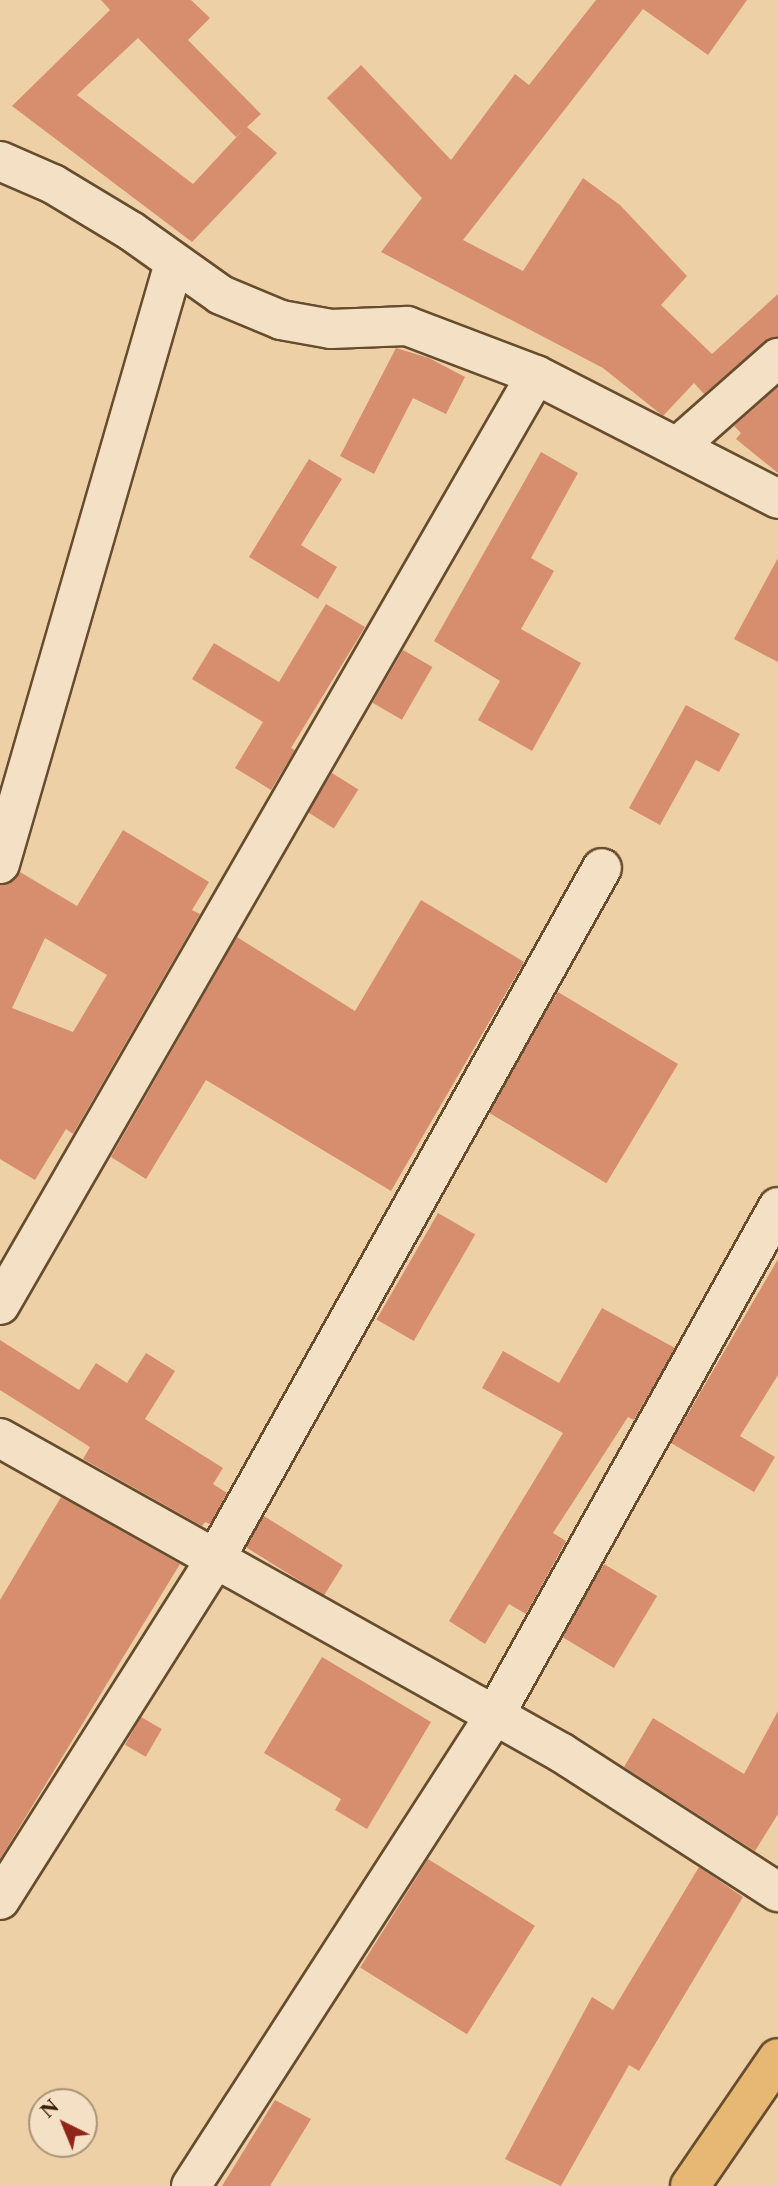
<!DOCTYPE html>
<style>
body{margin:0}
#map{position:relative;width:778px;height:2186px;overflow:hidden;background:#eed0a6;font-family:"Libre Caslon Text",serif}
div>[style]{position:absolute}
.building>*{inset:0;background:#d78e6e;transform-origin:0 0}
.roads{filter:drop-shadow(2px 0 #674d2e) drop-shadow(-2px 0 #674d2e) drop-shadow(0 2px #674d2e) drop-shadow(0 -2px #674d2e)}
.minor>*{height:38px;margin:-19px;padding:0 19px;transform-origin:19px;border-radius:19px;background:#f4e0c5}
.major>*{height:38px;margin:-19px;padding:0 19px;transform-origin:19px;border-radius:19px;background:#e7b873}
span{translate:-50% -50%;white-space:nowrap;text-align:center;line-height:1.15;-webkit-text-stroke:5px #f4e0c5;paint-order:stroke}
.north{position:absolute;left:28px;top:2088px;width:70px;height:70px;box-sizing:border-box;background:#f4e0c5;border:2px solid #aa9479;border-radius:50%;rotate:317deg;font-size:19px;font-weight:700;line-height:28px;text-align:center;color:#3a2106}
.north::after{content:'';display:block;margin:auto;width:24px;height:32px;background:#8f2418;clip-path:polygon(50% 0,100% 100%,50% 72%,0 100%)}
</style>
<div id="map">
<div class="building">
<i style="clip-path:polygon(evenodd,101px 0,191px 0,210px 18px,188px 40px,261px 114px,247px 127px,277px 153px,192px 242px,12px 106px,110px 10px,101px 0,138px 38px,236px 137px,244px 129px,193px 184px,77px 95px,138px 38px)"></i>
<i style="clip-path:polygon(596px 0,747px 0,708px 55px,643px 9px,463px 240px,523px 271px,583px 178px,620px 205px,687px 276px,661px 305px,712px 354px,778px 294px,778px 337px,764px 342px,704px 394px,694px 383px,663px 416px,603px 368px,381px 252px,422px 198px,327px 98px,361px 65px,451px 160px,515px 74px,529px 85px)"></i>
<i style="clip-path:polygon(396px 348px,429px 358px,465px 377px,446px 414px,413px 398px,374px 474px,340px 456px)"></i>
<i style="clip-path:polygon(778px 387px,778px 473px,736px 439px,741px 433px,734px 426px)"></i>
<i style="clip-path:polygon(541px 452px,578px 473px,531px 558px,554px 571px,521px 629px,581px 663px,532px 751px,478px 720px,500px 681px,434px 641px)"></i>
<i style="clip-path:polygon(309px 459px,342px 479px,301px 545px,337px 567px,318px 599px,249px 557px)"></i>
<i style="clip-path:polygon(778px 558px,778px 662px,734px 639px)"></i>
<i style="clip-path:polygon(326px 604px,365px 627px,291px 748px,295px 750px,271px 790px,235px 768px,263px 722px,192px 679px,214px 643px,279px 682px)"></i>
<i style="left:403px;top:650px;width:34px;height:61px;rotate:30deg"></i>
<i style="clip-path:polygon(686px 705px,740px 734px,719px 772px,696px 760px,660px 825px,629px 808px)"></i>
<i style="left:332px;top:773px;width:31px;height:46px;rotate:32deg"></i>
<i style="clip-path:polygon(evenodd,123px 830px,209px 882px,192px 910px,200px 914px,73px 1134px,66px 1129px,35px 1180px,0 1159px,0 885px,15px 880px,20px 872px,77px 906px,123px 830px,45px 938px,107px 975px,73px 1032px,12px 1008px,45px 938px)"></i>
<i style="clip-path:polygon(421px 900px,524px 962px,391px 1191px,206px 1080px,146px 1179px,111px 1157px,237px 937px,355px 1011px)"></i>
<i style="left:558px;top:992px;width:140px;height:139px;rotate:31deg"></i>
<i style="left:438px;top:1213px;width:43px;height:123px;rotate:30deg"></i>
<i style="clip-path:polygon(778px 1259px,778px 1375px,740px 1436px,775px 1457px,754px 1492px,671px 1443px)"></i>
<i style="clip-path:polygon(602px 1308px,675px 1348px,634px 1420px,628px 1417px,553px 1533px,566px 1541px,526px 1614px,509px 1604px,485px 1644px,449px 1621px,563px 1433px,482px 1388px,503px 1351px,559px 1383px)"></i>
<i style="clip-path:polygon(0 1340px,79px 1390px,96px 1363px,127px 1383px,146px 1353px,175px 1371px,145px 1419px,223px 1468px,213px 1484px,227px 1493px,210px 1524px,205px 1522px,202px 1526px,83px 1459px,90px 1447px,0 1390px)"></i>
<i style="clip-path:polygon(61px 1497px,180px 1564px,0 1859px,0 1600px)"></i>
<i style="left:264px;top:1516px;width:93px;height:36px;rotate:32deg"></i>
<i style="left:604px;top:1564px;width:62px;height:84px;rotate:31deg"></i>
<i style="clip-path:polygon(322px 1657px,431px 1722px,367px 1829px,335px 1810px,341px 1799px,264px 1753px)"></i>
<i style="clip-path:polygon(778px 1711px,778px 1814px,755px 1851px,624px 1767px,653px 1718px,744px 1774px)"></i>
<i style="left:141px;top:1717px;width:24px;height:32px;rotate:30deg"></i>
<i style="left:428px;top:1859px;width:126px;height:128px;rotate:32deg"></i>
<i style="clip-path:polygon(699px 1867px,743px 1897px,639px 2071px,629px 2065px,561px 2186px,505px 2159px,592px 1997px,613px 2010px)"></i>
<i style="clip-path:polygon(275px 2100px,311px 2119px,270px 2186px,222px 2186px)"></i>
</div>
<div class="roads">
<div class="minor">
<i style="left:0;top:161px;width:58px;rotate:23.5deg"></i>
<i style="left:53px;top:184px;width:91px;rotate:31.1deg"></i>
<i style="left:131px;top:231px;width:110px;rotate:35.4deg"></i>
<i style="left:221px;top:295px;width:65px;rotate:22.6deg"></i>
<i style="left:281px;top:320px;width:51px;rotate:10.2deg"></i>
<i style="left:331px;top:329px;width:76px;rotate:-2.3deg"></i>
<i style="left:407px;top:326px;width:138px;rotate:20.8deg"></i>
<i style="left:536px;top:375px;width:272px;rotate:27.1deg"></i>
<i style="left:677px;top:447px;width:135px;rotate:-41.4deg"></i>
<i style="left:0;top:864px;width:626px;rotate:-73.85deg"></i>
<i style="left:0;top:1305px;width:1073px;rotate:-60.04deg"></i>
<i style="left:0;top:1438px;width:644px;rotate:29.27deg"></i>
<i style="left:562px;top:1753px;width:257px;rotate:32.8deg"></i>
<i style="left:0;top:1900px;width:401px;rotate:-57.7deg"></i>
<i style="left:214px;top:1561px;width:794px;rotate:-60.76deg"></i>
<i style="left:191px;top:2186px;width:557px;rotate:-57.17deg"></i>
<i style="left:493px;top:1718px;width:585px;rotate:-60.85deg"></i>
</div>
<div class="major">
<i style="left:690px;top:2186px;width:155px;rotate:-55.5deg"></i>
</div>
</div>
<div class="north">N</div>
</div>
